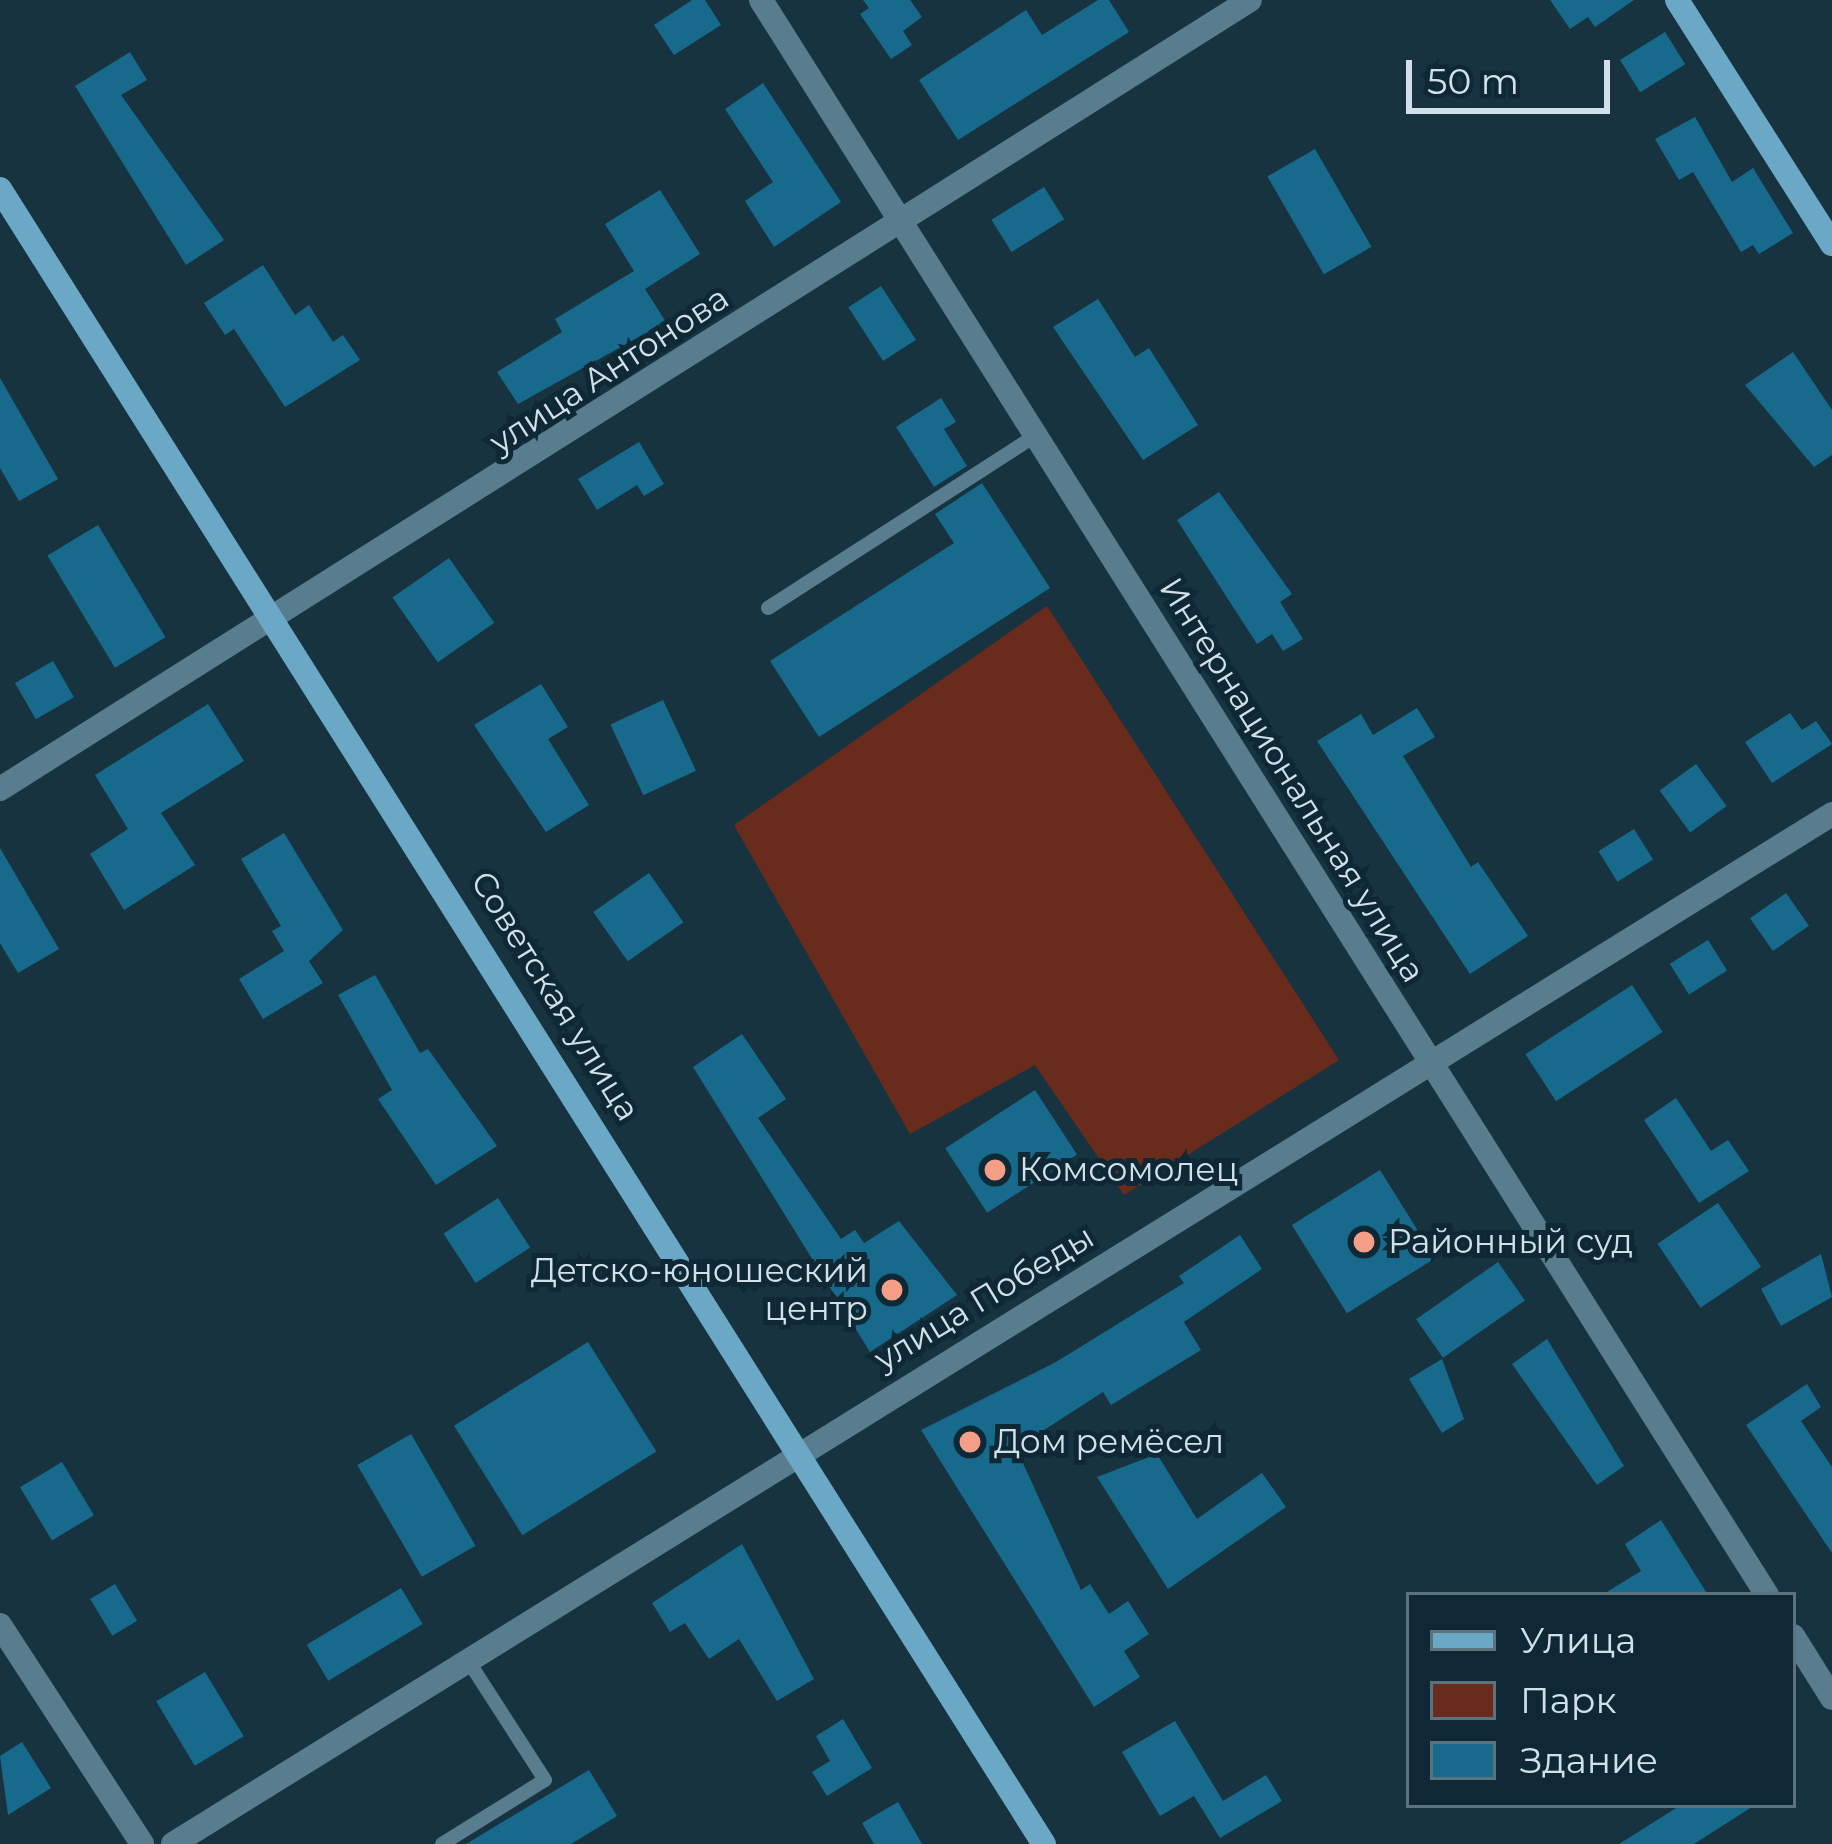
<!DOCTYPE html>
<meta charset="utf-8">
<style>
body{margin:0}
#map{position:relative;width:1832px;height:1844px;overflow:hidden;background:#183340;font-family:Montserrat,sans-serif}
div>[style]{position:absolute}
.green>*{inset:0;background:#692b1c}
.building>*{inset:0;background:#176a8b;transform-origin:0 0}
.service>*{height:14px;margin:-7px;padding:0 7px;transform-origin:7px;border-radius:7px;background:#577d8f}
.minor>*{height:24px;margin:-12px;padding:0 12px;transform-origin:12px;border-radius:12px;background:#577d8f}
.tertiary>*{height:24px;margin:-12px;padding:0 12px;transform-origin:12px;border-radius:12px;background:#577d8f}
.secondary>*{height:24px;margin:-12px;padding:0 12px;transform-origin:12px;border-radius:12px;background:#6aa8c5}
.dots>*{width:33px;height:33px;translate:-50% -50%;box-sizing:border-box;border:6px solid #0e2935;border-radius:50%}
span{translate:-50% -50%;white-space:nowrap;text-align:center;line-height:1.15;-webkit-text-stroke:10px #0e2935;paint-order:stroke}
.street-label{font-size:33px;color:#d2e1e9}
.poi-label{font-size:33px;color:#d2e1e9}
.left{translate:0 -50%;text-align:left}
.right{translate:-100% -50%;text-align:right}
.legend{position:absolute;left:1406px;top:1592px;width:390px;height:216px;box-sizing:border-box;background:#0e2935;border:3px solid #5c737d;margin:0;padding:15px 21px;list-style:none;font-size:36px;color:#d2e1e9}
.legend li{display:flex;align-items:center;gap:24px;height:60px}
.legend b{width:60px;border:3px solid #5c737d}
.scale{position:absolute;left:1406px;top:60px;width:204px;height:54px;box-sizing:border-box;border:6px solid #d2e1e9;border-top:0;padding-left:15px;font-size:36px;line-height:42px;white-space:nowrap;color:#d2e1e9;-webkit-text-stroke:9px #0e2935;paint-order:stroke}
</style>
<div id="map">
<div class="green">
<i style="clip-path:polygon(1047px 606px,1339px 1060px,1124px 1195px,1035px 1065px,910px 1134px,734px 825px)"></i>
</div>
<div class="building">
<i style="clip-path:polygon(692px 0,705px 0,721px 25px,674px 55px,654px 25px)"></i>
<i style="clip-path:polygon(863px 0,910px 0,922px 17px,903px 31px,912px 45px,891px 59px,860px 14px,869px 8px)"></i>
<i style="clip-path:polygon(1098px 0,1109px 0,1129px 32px,958px 140px,919px 80px,1026px 10px,1042px 35px)"></i>
<i style="clip-path:polygon(1550px 0,1634px 0,1595px 27px,1588px 17px,1570px 29px)"></i>
<i style="left:1665px;top:32px;width:38px;height:53px;rotate:58deg"></i>
<i style="clip-path:polygon(130px 52px,147px 80px,121px 95px,224px 240px,186px 265px,75px 86px)"></i>
<i style="clip-path:polygon(763px 83px,841px 202px,774px 247px,745px 201px,773px 182px,725px 109px)"></i>
<i style="clip-path:polygon(1695px 117px,1732px 182px,1753px 168px,1793px 233px,1759px 254px,1753px 245px,1741px 252px,1693px 172px,1679px 180px,1655px 139px)"></i>
<i style="left:1315px;top:149px;width:113px;height:55px;rotate:60deg"></i>
<i style="left:1044px;top:187px;width:38px;height:62px;rotate:58deg"></i>
<i style="clip-path:polygon(660px 190px,700px 254px,645px 289px,666px 322px,518px 404px,497px 372px,562px 332px,555px 319px,634px 271px,605px 224px)"></i>
<i style="clip-path:polygon(263px 265px,295px 315px,309px 305px,333px 342px,343px 335px,360px 360px,285px 407px,234px 329px,225px 335px,204px 303px)"></i>
<i style="left:881px;top:286px;width:64px;height:39px;rotate:57deg"></i>
<i style="clip-path:polygon(1098px 299px,1135px 357px,1149px 348px,1198px 425px,1143px 460px,1053px 327px)"></i>
<i style="clip-path:polygon(1793px 352px,1832px 410px,1832px 455px,1814px 467px,1745px 385px)"></i>
<i style="clip-path:polygon(0 378px,58px 479px,19px 501px,0 468px)"></i>
<i style="clip-path:polygon(941px 398px,956px 422px,944px 429px,967px 466px,934px 487px,896px 427px)"></i>
<i style="clip-path:polygon(639px 442px,664px 484px,644px 496px,637px 485px,597px 510px,578px 479px)"></i>
<i style="clip-path:polygon(982px 483px,1050px 588px,819px 737px,770px 661px,954px 543px,935px 514px)"></i>
<i style="clip-path:polygon(1219px 492px,1292px 594px,1280px 602px,1303px 639px,1283px 651px,1272px 634px,1257px 644px,1177px 520px)"></i>
<i style="left:98px;top:525px;width:131px;height:59px;rotate:59deg"></i>
<i style="left:449px;top:558px;width:79px;height:69px;rotate:55deg"></i>
<i style="left:53px;top:661px;width:42px;height:44px;rotate:60deg"></i>
<i style="clip-path:polygon(541px 684px,568px 727px,548px 739px,589px 805px,546px 832px,474px 725px)"></i>
<i style="left:663px;top:700px;width:78px;height:58px;rotate:65deg"></i>
<i style="clip-path:polygon(208px 704px,244px 761px,161px 813px,195px 865px,124px 910px,90px 854px,128px 829px,95px 775px)"></i>
<i style="clip-path:polygon(1417px 708px,1435px 737px,1403px 756px,1471px 867px,1478px 862px,1528px 936px,1470px 974px,1317px 741px,1361px 714px,1373px 735px)"></i>
<i style="clip-path:polygon(1790px 713px,1802px 730px,1816px 721px,1832px 744px,1772px 783px,1745px 742px)"></i>
<i style="left:1696px;top:764px;width:52px;height:45px;rotate:54deg"></i>
<i style="left:1634px;top:829px;width:36px;height:42px;rotate:58deg"></i>
<i style="clip-path:polygon(284px 833px,343px 930px,309px 961px,323px 983px,263px 1019px,239px 979px,284px 951px,272px 931px,281px 926px,241px 859px)"></i>
<i style="clip-path:polygon(0 848px,59px 949px,18px 973px,0 943px)"></i>
<i style="left:649px;top:873px;width:60px;height:68px;rotate:55deg"></i>
<i style="left:1786px;top:893px;width:40px;height:44px;rotate:55deg"></i>
<i style="left:1708px;top:940px;width:36px;height:45px;rotate:58deg"></i>
<i style="clip-path:polygon(375px 975px,420px 1053px,428px 1049px,497px 1146px,436px 1185px,378px 1099px,392px 1090px,338px 995px)"></i>
<i style="left:1632px;top:985px;width:56px;height:127px;rotate:57deg"></i>
<i style="clip-path:polygon(742px 1034px,786px 1099px,758px 1118px,841px 1239px,855px 1230px,864px 1243px,899px 1221px,957px 1295px,870px 1352px,693px 1067px)"></i>
<i style="left:1035px;top:1090px;width:77px;height:107px;rotate:57deg"></i>
<i style="clip-path:polygon(1676px 1098px,1711px 1151px,1728px 1140px,1749px 1171px,1699px 1203px,1644px 1120px)"></i>
<i style="left:1380px;top:1170px;width:104px;height:104px;rotate:58deg"></i>
<i style="left:498px;top:1198px;width:59px;height:65px;rotate:57deg"></i>
<i style="left:1718px;top:1203px;width:77px;height:73px;rotate:56deg"></i>
<i style="clip-path:polygon(1240px 1235px,1262px 1269px,1184px 1322px,1201px 1350px,1111px 1405px,1103px 1392px,1016px 1448px,1081px 1590px,1090px 1584px,1109px 1614px,1128px 1601px,1149px 1634px,1124px 1651px,1140px 1677px,1094px 1707px,921px 1430px,1056px 1362px,1184px 1283px,1179px 1276px)"></i>
<i style="clip-path:polygon(1821px 1254px,1832px 1297px,1781px 1326px,1761px 1289px)"></i>
<i style="left:1498px;top:1262px;width:47px;height:100px;rotate:55deg"></i>
<i style="clip-path:polygon(1547px 1339px,1624px 1466px,1597px 1485px,1512px 1364px)"></i>
<i style="left:588px;top:1342px;width:129px;height:158px;rotate:58deg"></i>
<i style="clip-path:polygon(1442px 1359px,1464px 1419px,1442px 1433px,1409px 1379px)"></i>
<i style="clip-path:polygon(1807px 1384px,1821px 1407px,1801px 1421px,1832px 1467px,1832px 1553px,1746px 1425px)"></i>
<i style="left:411px;top:1434px;width:129px;height:62px;rotate:60deg"></i>
<i style="clip-path:polygon(1157px 1454px,1197px 1519px,1262px 1473px,1286px 1507px,1168px 1589px,1097px 1477px)"></i>
<i style="left:62px;top:1462px;width:62px;height:49px;rotate:59deg"></i>
<i style="clip-path:polygon(1661px 1520px,1708px 1595px,1602px 1595px,1641px 1571px,1625px 1544px)"></i>
<i style="clip-path:polygon(742px 1544px,814px 1679px,777px 1701px,739px 1639px,709px 1659px,685px 1623px,670px 1632px,652px 1603px)"></i>
<i style="left:115px;top:1584px;width:43px;height:29px;rotate:59deg"></i>
<i style="left:401px;top:1588px;width:42px;height:110px;rotate:59deg"></i>
<i style="left:205px;top:1672px;width:75px;height:57px;rotate:59deg"></i>
<i style="clip-path:polygon(843px 1719px,872px 1768px,827px 1796px,812px 1772px,830px 1761px,816px 1736px)"></i>
<i style="clip-path:polygon(1175px 1721px,1223px 1801px,1266px 1775px,1282px 1801px,1220px 1838px,1194px 1796px,1160px 1816px,1122px 1752px)"></i>
<i style="clip-path:polygon(22px 1742px,51px 1788px,8px 1815px,0 1756px)"></i>
<i style="clip-path:polygon(589px 1770px,617px 1816px,571px 1844px,466px 1844px)"></i>
<i style="clip-path:polygon(898px 1802px,922px 1844px,874px 1844px,862px 1823px)"></i>
<i style="clip-path:polygon(1681px 1805px,1755px 1805px,1694px 1844px,1619px 1844px)"></i>
</div>
<div class="service">
<i style="left:768px;top:608px;width:319px;rotate:-32.8deg"></i>
<i style="left:442px;top:1844px;width:121px;rotate:-31.9deg"></i>
<i style="left:545px;top:1780px;width:144px;rotate:-122.8deg"></i>
</div>
<div class="minor">
<i style="left:0;top:789px;width:1478px;rotate:-32.26deg"></i>
<i style="left:0;top:1625px;width:261px;rotate:57deg"></i>
<i style="left:173px;top:1844px;width:1953px;rotate:-31.83deg"></i>
</div>
<div class="tertiary">
<i style="left:761px;top:0;width:1886px;rotate:57.76deg"></i>
<i style="left:1793px;top:1636px;width:73px;rotate:57.8deg"></i>
</div>
<div class="secondary">
<i style="left:1677px;top:0;width:289px;rotate:57.6deg"></i>
<i style="left:0;top:189px;width:1957px;rotate:57.76deg"></i>
</div>
<div class="dots">
<i style="left:995px;top:1170px;background:#f49e88"></i>
<i style="left:1364px;top:1242px;background:#f49e88"></i>
<i style="left:892px;top:1290px;background:#f49e88"></i>
<i style="left:970px;top:1442px;background:#f49e88"></i>
</div>
<div class="street-label">
<span style="left:609px;top:370px;rotate:-33deg">улица Антонова</span>
<span style="left:1292px;top:780px;rotate:58deg">Интернациональная улица</span>
<span style="left:555px;top:996px;rotate:58deg">Советская улица</span>
<span style="left:984px;top:1298px;rotate:-31deg">улица Победы</span>
</div>
<div class="poi-label">
<span class="left" style="left:1019px;top:1170px">Комсомолец</span>
<span class="left" style="left:1388px;top:1242px">Районный суд</span>
<span class="right" style="left:868px;top:1290px">Детско-юношеский<br>центр</span>
<span class="left" style="left:994px;top:1442px">Дом ремёсел</span>
</div>
<ul class="legend">
<li><b style="height:15px;background:#6aa8c5"></b>Улица</li>
<li><b style="height:33px;background:#692b1c"></b>Парк</li>
<li><b style="height:33px;background:#176a8b"></b>Здание</li>
</ul>
<div class="scale">50 m</div>
</div>
